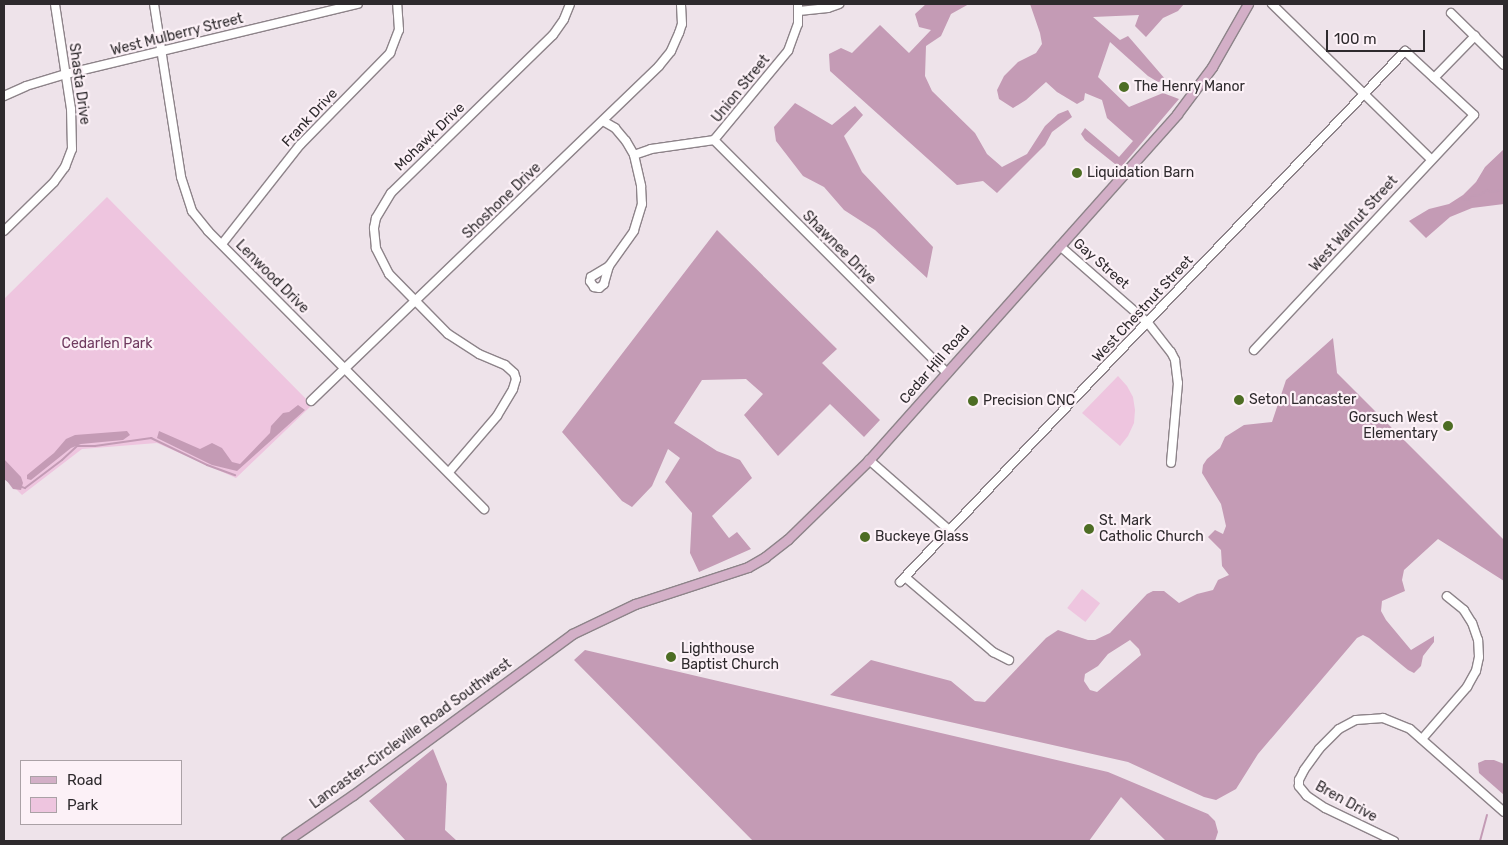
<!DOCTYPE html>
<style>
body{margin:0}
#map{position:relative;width:1508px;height:845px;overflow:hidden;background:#eee3ea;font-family:Rubik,sans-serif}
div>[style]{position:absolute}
.green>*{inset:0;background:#eec5df;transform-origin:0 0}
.forest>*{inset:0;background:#c49bb5}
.water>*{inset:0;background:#c39bb5}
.stream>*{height:2px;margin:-1px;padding:0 1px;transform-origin:1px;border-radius:1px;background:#c39bb5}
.roads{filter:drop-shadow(1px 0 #8d8389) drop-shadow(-1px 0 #8d8389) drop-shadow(0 1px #8d8389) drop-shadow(0 -1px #8d8389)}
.minor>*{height:8px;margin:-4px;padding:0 4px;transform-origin:4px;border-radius:4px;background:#fff}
.major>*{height:9px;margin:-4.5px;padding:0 4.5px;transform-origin:4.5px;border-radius:4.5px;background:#d3afc7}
.dots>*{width:14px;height:14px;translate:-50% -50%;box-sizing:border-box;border:2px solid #fcf1f7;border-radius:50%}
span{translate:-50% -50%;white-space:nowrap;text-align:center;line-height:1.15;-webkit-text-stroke:4.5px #fcf1f7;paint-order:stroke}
.street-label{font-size:14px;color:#2e2a2d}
.poi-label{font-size:14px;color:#2e2a2d}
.left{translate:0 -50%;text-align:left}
.right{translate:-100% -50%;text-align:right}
.park-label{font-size:14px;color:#6f3a5f}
.frame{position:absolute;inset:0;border:5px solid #2e2a2d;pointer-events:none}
.legend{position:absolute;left:20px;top:760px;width:162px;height:65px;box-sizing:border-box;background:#fcf1f7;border:1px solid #aaa1a6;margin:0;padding:6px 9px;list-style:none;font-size:15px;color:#2e2a2d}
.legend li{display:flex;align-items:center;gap:10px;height:25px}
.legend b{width:25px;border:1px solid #aaa1a6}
.scale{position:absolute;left:1326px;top:30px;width:99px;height:22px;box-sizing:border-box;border:2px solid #2e2a2d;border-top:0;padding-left:6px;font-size:15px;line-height:18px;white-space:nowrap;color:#2e2a2d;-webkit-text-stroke:4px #fcf1f7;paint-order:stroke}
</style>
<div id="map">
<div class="green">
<i style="clip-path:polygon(107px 197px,312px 405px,236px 478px,157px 443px,82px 449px,22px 495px,4px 477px,4px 299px)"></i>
<i style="clip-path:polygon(1118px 376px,1127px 386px,1133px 397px,1135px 410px,1134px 423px,1128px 436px,1120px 446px,1082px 413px)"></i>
<i style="left:1082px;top:589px;width:23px;height:24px;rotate:38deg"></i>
</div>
<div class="forest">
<i style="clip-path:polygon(926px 4px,969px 4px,951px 14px,941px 36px,926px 46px,925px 76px,932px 91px,975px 133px,987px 154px,1002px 167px,1027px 154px,1045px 126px,1058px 114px,1068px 110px,1072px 117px,1052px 132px,1045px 145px,997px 193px,983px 181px,957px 185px,830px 71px,829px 54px,841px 48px,852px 53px,880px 25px,909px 53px,931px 30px,919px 27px,915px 14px)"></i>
<i style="clip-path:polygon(1030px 4px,1184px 4px,1178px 11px,1163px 18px,1146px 37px,1135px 26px,1139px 15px,1093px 17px,1120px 40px,1128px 36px,1166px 80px,1158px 82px,1148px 76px,1110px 42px,1098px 77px,1129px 107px,1163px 93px,1179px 99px,1122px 166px,1115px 164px,1085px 140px,1081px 134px,1085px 128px,1119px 157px,1133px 141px,1107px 118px,1102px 100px,1085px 93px,1084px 100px,1077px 104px,1057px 92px,1046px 82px,1026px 100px,1013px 108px,999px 99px,997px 90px,1004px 76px,1018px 62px,1036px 53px,1042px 44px,1040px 33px)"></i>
<i style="clip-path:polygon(795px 103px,832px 125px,855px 106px,863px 115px,844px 136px,862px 172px,933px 247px,927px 278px,875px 230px,844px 210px,824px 187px,803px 176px,776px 141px,774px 127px)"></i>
<i style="clip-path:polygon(1504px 149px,1504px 204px,1472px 208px,1450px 217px,1426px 238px,1409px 221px,1429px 209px,1449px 204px,1463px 195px,1476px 182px,1485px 167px)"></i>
<i style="clip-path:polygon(717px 230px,837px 349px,822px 363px,880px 420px,864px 437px,830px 404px,778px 456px,744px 415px,763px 394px,746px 379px,702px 380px,674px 423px,717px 451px,740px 460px,752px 478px,712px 516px,729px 538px,737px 532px,751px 549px,699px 572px,690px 553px,692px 513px,665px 482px,680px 458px,668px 449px,652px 486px,632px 507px,622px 501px,562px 432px)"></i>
<i style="clip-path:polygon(evenodd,1333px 338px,1337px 373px,1504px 540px,1504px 581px,1438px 539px,1404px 570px,1402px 580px,1405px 591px,1382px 601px,1381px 611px,1386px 620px,1411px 650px,1434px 636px,1434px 642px,1423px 656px,1421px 666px,1414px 673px,1408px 670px,1369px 638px,1363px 635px,1357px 638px,1258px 754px,1236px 789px,1216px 800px,1204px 797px,1128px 762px,830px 695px,871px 660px,951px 681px,975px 701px,985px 702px,1046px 638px,1058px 630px,1088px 640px,1095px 640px,1110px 633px,1147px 594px,1153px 591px,1164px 591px,1179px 603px,1197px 594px,1213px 590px,1218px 580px,1229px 575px,1222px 566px,1221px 550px,1208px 537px,1215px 530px,1223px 534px,1226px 526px,1221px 504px,1202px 473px,1203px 465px,1207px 459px,1220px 448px,1225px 437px,1244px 425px,1272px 422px,1286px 380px,1333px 338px,1130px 640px,1139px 649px,1141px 655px,1097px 692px,1090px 690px,1084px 681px,1085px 674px,1098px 666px,1108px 654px,1130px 640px)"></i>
<i style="clip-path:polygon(298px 405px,305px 410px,237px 471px,212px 465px,157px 438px,159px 431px,200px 449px,212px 443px,222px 448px,232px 462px,240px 464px,270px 433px,271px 426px,283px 413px,289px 412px)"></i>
<i style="clip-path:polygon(127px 431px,130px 435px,123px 440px,81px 444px,71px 448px,31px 480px,27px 479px,27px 475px,54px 453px,66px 439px,75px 435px)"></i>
<i style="clip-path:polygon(4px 459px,21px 477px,23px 483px,21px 490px,13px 489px,4px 477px)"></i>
<i style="clip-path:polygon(585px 650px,1108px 772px,1208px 814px,1215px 821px,1218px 832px,1215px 841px,1166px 841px,1121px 797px,1089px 841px,753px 841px,574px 660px)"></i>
<i style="clip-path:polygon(433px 749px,447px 784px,445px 830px,457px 841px,406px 841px,369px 801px)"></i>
</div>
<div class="water">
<i style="clip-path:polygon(1485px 760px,1494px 760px,1504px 764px,1504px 795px,1479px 773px,1478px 763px)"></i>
</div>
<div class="stream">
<i style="left:1462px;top:199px;width:7px;rotate:8deg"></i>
<i style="left:1469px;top:200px;width:4px;rotate:-63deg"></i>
<i style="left:1471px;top:196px;width:9px;rotate:-6deg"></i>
<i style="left:1480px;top:195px;width:9px;rotate:-36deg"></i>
<i style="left:1487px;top:190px;width:4px;rotate:27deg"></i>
<i style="left:1491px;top:192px;width:13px;rotate:-9deg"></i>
<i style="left:4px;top:478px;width:9px;rotate:36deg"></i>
<i style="left:11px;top:483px;width:15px;rotate:20deg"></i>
<i style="left:25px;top:488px;width:46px;rotate:-37.1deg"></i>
<i style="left:62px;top:460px;width:21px;rotate:-43deg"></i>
<i style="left:77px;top:446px;width:18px"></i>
<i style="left:95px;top:446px;width:57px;rotate:-8.1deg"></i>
<i style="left:151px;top:438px;width:62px;rotate:25.7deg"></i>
<i style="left:207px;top:465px;width:30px;rotate:20deg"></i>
<i style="left:1480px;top:841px;width:27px;rotate:-75deg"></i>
</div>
<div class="roads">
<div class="minor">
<i style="left:154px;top:4px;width:175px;rotate:81.1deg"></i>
<i style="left:181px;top:177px;width:36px;rotate:72deg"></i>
<i style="left:192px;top:211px;width:26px;rotate:51deg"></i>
<i style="left:208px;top:231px;width:392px;rotate:45.2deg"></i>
<i style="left:1272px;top:4px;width:222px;rotate:44.3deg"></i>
<i style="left:799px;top:11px;width:29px;rotate:-6deg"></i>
<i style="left:828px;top:8px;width:12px;rotate:-20deg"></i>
<i style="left:1451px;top:13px;width:74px;rotate:44.5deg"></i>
<i style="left:1434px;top:78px;width:59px;rotate:-45.7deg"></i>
<i style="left:4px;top:96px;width:24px;rotate:-24deg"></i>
<i style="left:26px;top:86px;width:42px;rotate:-16.7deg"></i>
<i style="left:66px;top:74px;width:300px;rotate:-13.5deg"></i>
<i style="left:603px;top:121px;width:14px;rotate:30deg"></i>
<i style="left:615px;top:128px;width:17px;rotate:50deg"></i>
<i style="left:626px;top:141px;width:16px;rotate:60deg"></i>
<i style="left:634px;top:155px;width:32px;rotate:77deg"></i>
<i style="left:641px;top:186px;width:18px;rotate:87deg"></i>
<i style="left:642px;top:204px;width:28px;rotate:107deg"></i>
<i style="left:634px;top:231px;width:43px;rotate:125.5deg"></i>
<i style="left:609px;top:266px;width:19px;rotate:106deg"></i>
<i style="left:604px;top:284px;width:6px;rotate:141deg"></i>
<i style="left:599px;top:288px;width:5px;rotate:-169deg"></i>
<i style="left:594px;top:287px;width:7px;rotate:-124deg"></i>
<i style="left:590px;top:281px;width:4px;rotate:-76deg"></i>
<i style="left:591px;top:277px;width:21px;rotate:-31deg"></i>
<i style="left:714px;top:140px;width:330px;rotate:45deg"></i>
<i style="left:634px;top:155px;width:18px;rotate:-19deg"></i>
<i style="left:651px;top:149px;width:64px;rotate:-8.1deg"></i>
<i style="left:714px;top:140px;width:116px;rotate:-50.3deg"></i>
<i style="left:788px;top:51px;width:29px;rotate:-70deg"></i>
<i style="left:798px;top:24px;width:20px;rotate:-90deg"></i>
<i style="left:4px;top:231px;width:70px;rotate:-44.4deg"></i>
<i style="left:54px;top:182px;width:19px;rotate:-54deg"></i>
<i style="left:65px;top:167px;width:19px;rotate:-69deg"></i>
<i style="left:72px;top:149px;width:40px;rotate:-91.4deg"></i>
<i style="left:71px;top:109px;width:106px;rotate:-98.7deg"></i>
<i style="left:222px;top:244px;width:126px;rotate:-51.8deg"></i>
<i style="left:300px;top:145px;width:129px;rotate:-45.6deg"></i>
<i style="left:390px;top:53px;width:25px;rotate:-69deg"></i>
<i style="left:399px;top:30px;width:26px;rotate:-94deg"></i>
<i style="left:1060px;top:246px;width:117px;rotate:41.2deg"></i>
<i style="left:1148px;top:323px;width:37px;rotate:52deg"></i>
<i style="left:1171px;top:352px;width:9px;rotate:63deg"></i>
<i style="left:1175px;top:360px;width:23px;rotate:83deg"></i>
<i style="left:1178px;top:383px;width:80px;rotate:95deg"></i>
<i style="left:311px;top:401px;width:483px;rotate:-43.9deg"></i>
<i style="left:659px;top:66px;width:19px;rotate:-51deg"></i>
<i style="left:671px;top:51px;width:20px;rotate:-66deg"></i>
<i style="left:679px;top:33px;width:9px;rotate:-72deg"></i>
<i style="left:682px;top:24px;width:20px;rotate:-93deg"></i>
<i style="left:869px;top:460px;width:108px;rotate:41.2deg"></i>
<i style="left:449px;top:472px;width:74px;rotate:-49.4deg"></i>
<i style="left:497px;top:416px;width:31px;rotate:-59deg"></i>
<i style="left:513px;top:389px;width:10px;rotate:-73deg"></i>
<i style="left:516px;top:379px;width:6px;rotate:-108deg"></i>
<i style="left:514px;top:373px;width:12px;rotate:-138deg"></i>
<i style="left:505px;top:365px;width:28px;rotate:-157deg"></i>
<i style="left:479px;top:354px;width:37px;rotate:-147deg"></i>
<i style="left:448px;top:334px;width:84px;rotate:-134.5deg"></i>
<i style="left:389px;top:274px;width:29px;rotate:-117deg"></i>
<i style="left:376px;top:248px;width:20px;rotate:-96deg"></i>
<i style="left:374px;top:228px;width:10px;rotate:-79deg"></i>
<i style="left:376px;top:218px;width:29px;rotate:-59deg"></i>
<i style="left:391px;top:193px;width:226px;rotate:-44.3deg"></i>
<i style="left:553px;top:35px;width:19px;rotate:-55deg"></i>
<i style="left:564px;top:19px;width:16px;rotate:-68deg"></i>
<i style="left:905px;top:577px;width:116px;rotate:40.4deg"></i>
<i style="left:993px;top:652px;width:18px;rotate:27deg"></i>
<i style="left:900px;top:582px;width:733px;rotate:-46.44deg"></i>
<i style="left:1405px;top:51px;width:94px;rotate:42.8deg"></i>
<i style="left:1474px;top:115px;width:322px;rotate:133.1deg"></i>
<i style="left:1422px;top:739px;width:69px;rotate:-49.1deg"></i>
<i style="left:1467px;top:687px;width:18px;rotate:-61deg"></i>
<i style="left:1476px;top:671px;width:14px;rotate:-78deg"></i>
<i style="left:1479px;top:657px;width:17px;rotate:-93deg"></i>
<i style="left:1478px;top:640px;width:18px;rotate:-109deg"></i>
<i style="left:1472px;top:623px;width:15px;rotate:-122deg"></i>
<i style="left:1464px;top:610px;width:22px;rotate:-141deg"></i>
<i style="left:1394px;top:841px;width:76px;rotate:-154.4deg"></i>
<i style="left:1325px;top:808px;width:22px;rotate:-146deg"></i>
<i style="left:1307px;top:796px;width:13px;rotate:-129deg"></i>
<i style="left:1299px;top:786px;width:6px;rotate:-90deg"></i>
<i style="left:1299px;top:780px;width:11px;rotate:-63deg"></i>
<i style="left:1304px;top:770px;width:26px;rotate:-54deg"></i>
<i style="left:1319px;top:749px;width:28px;rotate:-45deg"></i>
<i style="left:1339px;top:729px;width:19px;rotate:-28deg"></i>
<i style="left:1356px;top:720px;width:27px;rotate:-4deg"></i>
<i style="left:1383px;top:718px;width:29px;rotate:22deg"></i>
<i style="left:1410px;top:729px;width:125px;rotate:41.4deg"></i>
</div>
<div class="major">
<i style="left:286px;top:841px;width:81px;rotate:-34.5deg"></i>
<i style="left:353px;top:795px;width:272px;rotate:-36.3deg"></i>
<i style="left:572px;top:634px;width:70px;rotate:-25.5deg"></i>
<i style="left:635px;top:604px;width:119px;rotate:-18.1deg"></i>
<i style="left:748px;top:567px;width:20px;rotate:-30deg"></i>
<i style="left:765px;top:557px;width:29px;rotate:-38deg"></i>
<i style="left:788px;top:539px;width:113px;rotate:-44.3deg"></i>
<i style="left:869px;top:460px;width:463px;rotate:-48.3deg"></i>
<i style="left:1177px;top:114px;width:59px;rotate:-53.3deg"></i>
<i style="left:1212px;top:67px;width:73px;rotate:-60.3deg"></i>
</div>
</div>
<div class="dots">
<i style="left:1124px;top:87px;background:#4d6d24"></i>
<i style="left:1077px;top:173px;background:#4d6d24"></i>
<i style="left:1239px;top:400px;background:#4d6d24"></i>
<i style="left:973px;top:401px;background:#4d6d24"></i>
<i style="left:1448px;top:426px;background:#4d6d24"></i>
<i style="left:1089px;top:529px;background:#4d6d24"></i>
<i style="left:865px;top:537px;background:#4d6d24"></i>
<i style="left:671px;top:657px;background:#4d6d24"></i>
</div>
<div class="street-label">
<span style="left:177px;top:35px;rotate:-14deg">West Mulberry Street</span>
<span style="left:79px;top:84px;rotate:82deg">Shasta Drive</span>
<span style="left:741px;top:89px;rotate:-51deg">Union Street</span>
<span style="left:310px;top:118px;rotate:-47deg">Frank Drive</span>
<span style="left:430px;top:137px;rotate:-44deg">Mohawk Drive</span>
<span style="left:502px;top:201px;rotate:-44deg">Shoshone Drive</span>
<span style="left:1354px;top:224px;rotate:-48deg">West Walnut Street</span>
<span style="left:839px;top:248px;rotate:45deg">Shawnee Drive</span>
<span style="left:1101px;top:264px;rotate:41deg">Gay Street</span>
<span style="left:272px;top:277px;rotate:45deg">Lenwood Drive</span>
<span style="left:1143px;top:309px;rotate:-47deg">West Chestnut Street</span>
<span style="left:935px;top:365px;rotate:-49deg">Cedar Hill Road</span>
<span style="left:411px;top:734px;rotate:-36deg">Lancaster-Circleville Road Southwest</span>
<span style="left:1346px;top:802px;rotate:29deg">Bren Drive</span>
</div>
<div class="poi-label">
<span class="left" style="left:1134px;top:87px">The Henry Manor</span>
<span class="left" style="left:1087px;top:173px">Liquidation Barn</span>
<span class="left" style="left:1249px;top:400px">Seton Lancaster</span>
<span class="left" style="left:983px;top:401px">Precision CNC</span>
<span class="right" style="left:1438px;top:426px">Gorsuch West<br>Elementary</span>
<span class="left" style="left:1099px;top:529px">St. Mark<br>Catholic Church</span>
<span class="left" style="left:875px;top:537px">Buckeye Glass</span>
<span class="left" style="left:681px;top:657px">Lighthouse<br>Baptist Church</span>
</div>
<div class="park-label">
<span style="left:107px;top:344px">Cedarlen Park</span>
</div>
<div class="frame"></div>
<ul class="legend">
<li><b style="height:6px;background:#d3afc7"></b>Road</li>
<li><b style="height:14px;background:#eec5df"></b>Park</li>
</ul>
<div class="scale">100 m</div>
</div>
